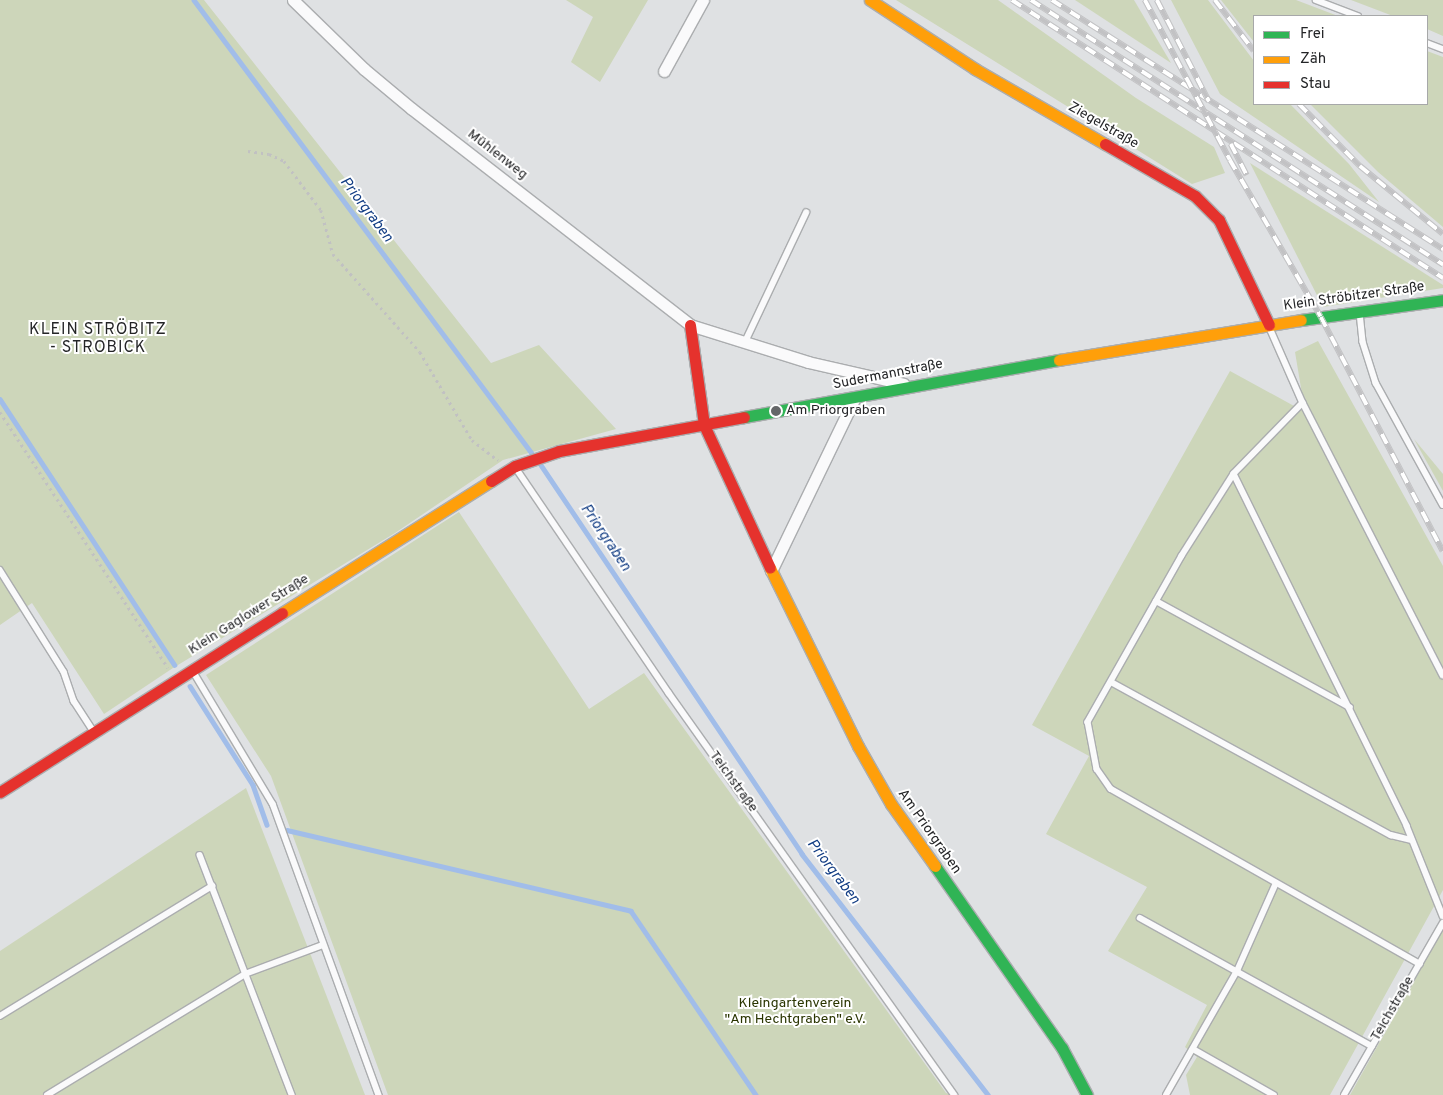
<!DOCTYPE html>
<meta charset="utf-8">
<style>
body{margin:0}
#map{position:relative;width:1443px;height:1095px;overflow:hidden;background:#dfe1e3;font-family:Overpass,sans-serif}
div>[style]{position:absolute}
.green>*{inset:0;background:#cdd6ba}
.stream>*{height:4.5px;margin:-2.25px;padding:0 2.25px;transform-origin:2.25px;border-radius:2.25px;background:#a1bde9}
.path>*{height:2.5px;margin-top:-1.25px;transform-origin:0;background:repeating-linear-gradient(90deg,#c1c1c2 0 2.5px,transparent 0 6.5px)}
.roads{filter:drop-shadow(1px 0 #abadaf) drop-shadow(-1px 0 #abadaf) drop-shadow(0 1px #abadaf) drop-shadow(0 -1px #abadaf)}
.lane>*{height:5.5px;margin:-2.75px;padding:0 2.75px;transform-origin:2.75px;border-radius:2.75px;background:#fafafb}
.street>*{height:11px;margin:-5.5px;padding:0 5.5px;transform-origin:5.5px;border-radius:5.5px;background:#fafafb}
.fast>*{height:11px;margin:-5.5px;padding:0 5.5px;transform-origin:5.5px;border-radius:5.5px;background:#30b455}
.slow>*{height:11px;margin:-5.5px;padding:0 5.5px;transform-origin:5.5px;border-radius:5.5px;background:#ff9f0a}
.jam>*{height:11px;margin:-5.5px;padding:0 5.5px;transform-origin:5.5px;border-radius:5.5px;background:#e5322d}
.rail>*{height:5.5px;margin-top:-2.75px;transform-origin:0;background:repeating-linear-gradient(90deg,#fff 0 11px,#c2c2c4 0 22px);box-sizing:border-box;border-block:1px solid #c2c2c4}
.dots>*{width:14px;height:14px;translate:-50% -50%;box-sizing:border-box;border:2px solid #fff;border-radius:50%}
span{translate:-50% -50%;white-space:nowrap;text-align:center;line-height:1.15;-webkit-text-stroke:4px #fff;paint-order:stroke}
.street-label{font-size:14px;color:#242527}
.poi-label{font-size:14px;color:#242527}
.left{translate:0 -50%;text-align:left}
.park-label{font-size:14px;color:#2a3500}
.water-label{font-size:15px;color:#113c83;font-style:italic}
.quarter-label{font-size:16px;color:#242527;letter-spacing:1px}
.legend{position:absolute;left:1253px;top:15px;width:175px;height:90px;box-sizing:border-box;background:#fff;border:1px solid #a7a8a9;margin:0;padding:6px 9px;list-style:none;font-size:15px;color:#242527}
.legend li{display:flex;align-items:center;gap:10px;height:25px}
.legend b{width:25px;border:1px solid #a7a8a9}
</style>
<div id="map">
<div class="green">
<i style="clip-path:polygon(0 0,204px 0,491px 363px,539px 345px,616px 429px,503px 460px,395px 533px,173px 668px,104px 714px,32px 603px,0 625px)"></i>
<i style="clip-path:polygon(566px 0,648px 0,600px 82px,571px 62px,593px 17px)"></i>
<i style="clip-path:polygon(896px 0,998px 0,1136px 98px,1214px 147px,1225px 173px,1192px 184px)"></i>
<i style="clip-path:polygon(1075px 0,1134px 0,1171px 63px)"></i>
<i style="clip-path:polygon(1171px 0,1208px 0,1254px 61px,1254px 104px,1290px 104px,1349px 164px,1379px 202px,1220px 94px)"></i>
<i style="clip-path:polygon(1221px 0,1296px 0,1338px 16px,1254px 16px,1254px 42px)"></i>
<i style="clip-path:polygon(1351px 0,1443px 0,1443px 36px,1427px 29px,1427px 16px,1393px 16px)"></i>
<i style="clip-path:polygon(1427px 51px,1443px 57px,1443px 227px,1378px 172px,1310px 104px,1427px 104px)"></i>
<i style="clip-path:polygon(1250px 163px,1443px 285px,1443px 288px,1323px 307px)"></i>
<i style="clip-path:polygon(1318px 341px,1443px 566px,1443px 890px,1330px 1095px,1190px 1095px,1186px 1075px,1197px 1057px,1185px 1047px,1207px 1005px,1108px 951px,1147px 887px,1046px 834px,1089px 756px,1032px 725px,1230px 371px,1305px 412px,1295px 352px)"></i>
<i style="clip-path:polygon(1414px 439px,1443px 474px,1443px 491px)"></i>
<i style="clip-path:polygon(459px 512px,589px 709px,644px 673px,946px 1093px,953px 1095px,388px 1095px,271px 776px,206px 675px)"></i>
<i style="clip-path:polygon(246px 788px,365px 1095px,0 1095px,0 951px)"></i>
<i style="clip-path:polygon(1443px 929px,1443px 1095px,1350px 1095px)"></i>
</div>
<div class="stream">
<i style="left:194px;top:0;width:569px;rotate:53.29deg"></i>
<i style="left:0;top:399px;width:318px;rotate:56.7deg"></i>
<i style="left:539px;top:462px;width:472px;rotate:56.1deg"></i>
<i style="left:802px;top:854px;width:304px;rotate:52.3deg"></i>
<i style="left:190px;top:686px;width:117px;rotate:57.5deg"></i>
<i style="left:253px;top:785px;width:42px;rotate:70.7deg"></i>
<i style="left:287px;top:830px;width:353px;rotate:13.2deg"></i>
<i style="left:631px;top:911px;width:222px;rotate:55.8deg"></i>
</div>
<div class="path">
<i style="left:248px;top:151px;width:21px;rotate:8deg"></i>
<i style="left:269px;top:154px;width:17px;rotate:25deg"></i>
<i style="left:284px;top:161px;width:61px;rotate:52.9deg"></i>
<i style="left:321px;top:210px;width:46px;rotate:74.7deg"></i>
<i style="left:333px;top:254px;width:131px;rotate:48.4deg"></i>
<i style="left:420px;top:352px;width:102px;rotate:59.4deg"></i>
<i style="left:472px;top:440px;width:33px;rotate:38deg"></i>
<i style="left:0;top:412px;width:306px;rotate:56.7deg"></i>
</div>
<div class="roads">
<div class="lane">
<i style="left:1316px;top:0;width:45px;rotate:20.9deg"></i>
<i style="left:1427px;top:43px;width:17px;rotate:21deg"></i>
<i style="left:1360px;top:313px;width:29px;rotate:84deg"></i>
<i style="left:1363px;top:342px;width:43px;rotate:72.4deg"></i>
<i style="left:1376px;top:383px;width:139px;rotate:61.2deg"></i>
<i style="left:1269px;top:326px;width:84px;rotate:66.2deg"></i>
<i style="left:1303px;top:403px;width:306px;rotate:62.8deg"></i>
<i style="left:745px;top:342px;width:143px;rotate:-64.7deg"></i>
<i style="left:1303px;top:403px;width:99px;rotate:134.2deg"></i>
<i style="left:1234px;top:474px;width:392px;rotate:63.8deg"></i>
<i style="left:1407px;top:826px;width:97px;rotate:68.2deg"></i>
<i style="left:516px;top:468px;width:272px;rotate:55.8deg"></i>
<i style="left:669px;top:693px;width:493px;rotate:54.6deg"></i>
<i style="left:1234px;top:474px;width:97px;rotate:122.4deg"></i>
<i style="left:1182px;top:556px;width:191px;rotate:119.5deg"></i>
<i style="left:1088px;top:722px;width:48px;rotate:79.2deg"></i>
<i style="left:1097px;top:769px;width:24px;rotate:55deg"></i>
<i style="left:1111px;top:789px;width:355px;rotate:29.5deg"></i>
<i style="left:0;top:570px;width:120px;rotate:57.9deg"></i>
<i style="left:64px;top:672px;width:31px;rotate:71deg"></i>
<i style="left:74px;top:701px;width:35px;rotate:57deg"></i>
<i style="left:1156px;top:601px;width:221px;rotate:28.7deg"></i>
<i style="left:193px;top:671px;width:155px;rotate:59deg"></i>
<i style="left:273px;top:804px;width:310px;rotate:70deg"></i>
<i style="left:1111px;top:682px;width:319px;rotate:28.7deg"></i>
<i style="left:1391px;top:835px;width:21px;rotate:14deg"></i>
<i style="left:200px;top:855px;width:257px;rotate:69deg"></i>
<i style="left:1140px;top:918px;width:265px;rotate:28.9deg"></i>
<i style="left:0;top:1016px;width:249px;rotate:-31.5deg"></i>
<i style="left:1193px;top:1049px;width:93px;rotate:29.6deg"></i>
<i style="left:47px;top:1095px;width:232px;rotate:-31.4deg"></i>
<i style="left:245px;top:974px;width:83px;rotate:-20.4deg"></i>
<i style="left:1166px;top:1095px;width:143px;rotate:-60.2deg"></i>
<i style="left:1237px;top:971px;width:96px;rotate:-66.1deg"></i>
<i style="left:1344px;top:1095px;width:198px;rotate:-60.1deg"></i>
</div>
<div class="street">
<i style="left:293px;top:0;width:99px;rotate:44.2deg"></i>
<i style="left:364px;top:69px;width:62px;rotate:39.8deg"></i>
<i style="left:412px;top:109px;width:352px;rotate:37.8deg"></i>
<i style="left:690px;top:325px;width:124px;rotate:17.4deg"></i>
<i style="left:808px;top:362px;width:98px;rotate:12.9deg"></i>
<i style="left:664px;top:71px;width:81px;rotate:-61.2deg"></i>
<i style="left:771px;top:571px;width:193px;rotate:-64.2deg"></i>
</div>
<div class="fast">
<i style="left:1301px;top:320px;width:143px;rotate:-8deg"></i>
<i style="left:744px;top:417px;width:320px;rotate:-10.3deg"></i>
<i style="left:935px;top:866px;width:222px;rotate:55.1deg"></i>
<i style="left:1062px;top:1048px;width:53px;rotate:62deg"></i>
</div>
<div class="slow">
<i style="left:870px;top:0;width:126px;rotate:33.3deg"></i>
<i style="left:975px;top:69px;width:150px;rotate:30deg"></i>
<i style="left:1059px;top:360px;width:245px;rotate:-9.4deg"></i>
<i style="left:770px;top:568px;width:199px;rotate:63.7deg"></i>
<i style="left:858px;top:746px;width:67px;rotate:60.4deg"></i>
<i style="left:891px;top:804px;width:76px;rotate:54.6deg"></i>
<i style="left:282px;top:613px;width:247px;rotate:-32.3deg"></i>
</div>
<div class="jam">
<i style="left:1105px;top:144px;width:104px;rotate:30deg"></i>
<i style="left:1195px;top:196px;width:34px;rotate:45deg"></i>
<i style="left:1219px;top:220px;width:116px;rotate:64.5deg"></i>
<i style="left:690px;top:325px;width:101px;rotate:82deg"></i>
<i style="left:704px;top:425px;width:157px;rotate:65.2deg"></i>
<i style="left:491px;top:481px;width:28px;rotate:-32deg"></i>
<i style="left:515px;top:466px;width:46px;rotate:-18.8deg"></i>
<i style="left:559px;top:451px;width:188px;rotate:-10.4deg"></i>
<i style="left:0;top:792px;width:334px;rotate:-32.4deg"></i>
</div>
</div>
<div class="rail">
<i style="left:1012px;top:0;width:513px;rotate:32.82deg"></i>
<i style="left:1031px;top:0;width:490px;rotate:32.7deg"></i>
<i style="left:1052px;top:0;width:464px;rotate:32.5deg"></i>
<i style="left:1145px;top:0;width:181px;rotate:62deg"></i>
<i style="left:1230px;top:160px;width:181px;rotate:59.9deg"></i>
<i style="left:1321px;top:317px;width:264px;rotate:62.5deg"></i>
<i style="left:1157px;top:0;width:114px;rotate:62.8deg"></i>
<i style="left:1215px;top:0;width:64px;rotate:52.6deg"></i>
<i style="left:1299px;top:104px;width:87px;rotate:45.5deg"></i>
<i style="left:1360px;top:166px;width:107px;rotate:39.3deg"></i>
<i style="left:1231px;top:144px;width:35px;rotate:63deg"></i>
</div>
<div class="dots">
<i style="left:776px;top:411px;background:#656769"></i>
</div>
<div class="street-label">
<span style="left:1103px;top:126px;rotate:30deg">Ziegelstraße</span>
<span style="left:497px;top:155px;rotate:38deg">Mühlenweg</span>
<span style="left:1354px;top:297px;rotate:-8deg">Klein Ströbitzer Straße</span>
<span style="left:888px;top:375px;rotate:-11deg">Sudermannstraße</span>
<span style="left:249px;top:615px;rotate:-32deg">Klein Gaglower Straße</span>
<span style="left:733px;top:782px;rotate:54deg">Teichstraße</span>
<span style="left:929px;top:832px;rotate:55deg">Am Priorgraben</span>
<span style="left:1393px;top:1009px;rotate:-60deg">Teichstraße</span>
</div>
<div class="poi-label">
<span class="left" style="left:786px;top:411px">Am Priorgraben</span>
</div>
<div class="park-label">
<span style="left:795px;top:1012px">Kleingartenverein<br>"Am Hechtgraben" e.V.</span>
</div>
<div class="water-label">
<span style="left:366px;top:210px;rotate:53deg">Priorgraben</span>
<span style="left:605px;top:538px;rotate:56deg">Priorgraben</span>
<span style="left:833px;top:872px;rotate:53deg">Priorgraben</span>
</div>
<div class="quarter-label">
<span style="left:98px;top:339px">KLEIN STRÖBITZ<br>- STROBICK</span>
</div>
<ul class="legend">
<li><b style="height:6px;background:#30b455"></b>Frei</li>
<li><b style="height:6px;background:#ff9f0a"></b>Zäh</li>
<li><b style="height:6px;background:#e5322d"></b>Stau</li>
</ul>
</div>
